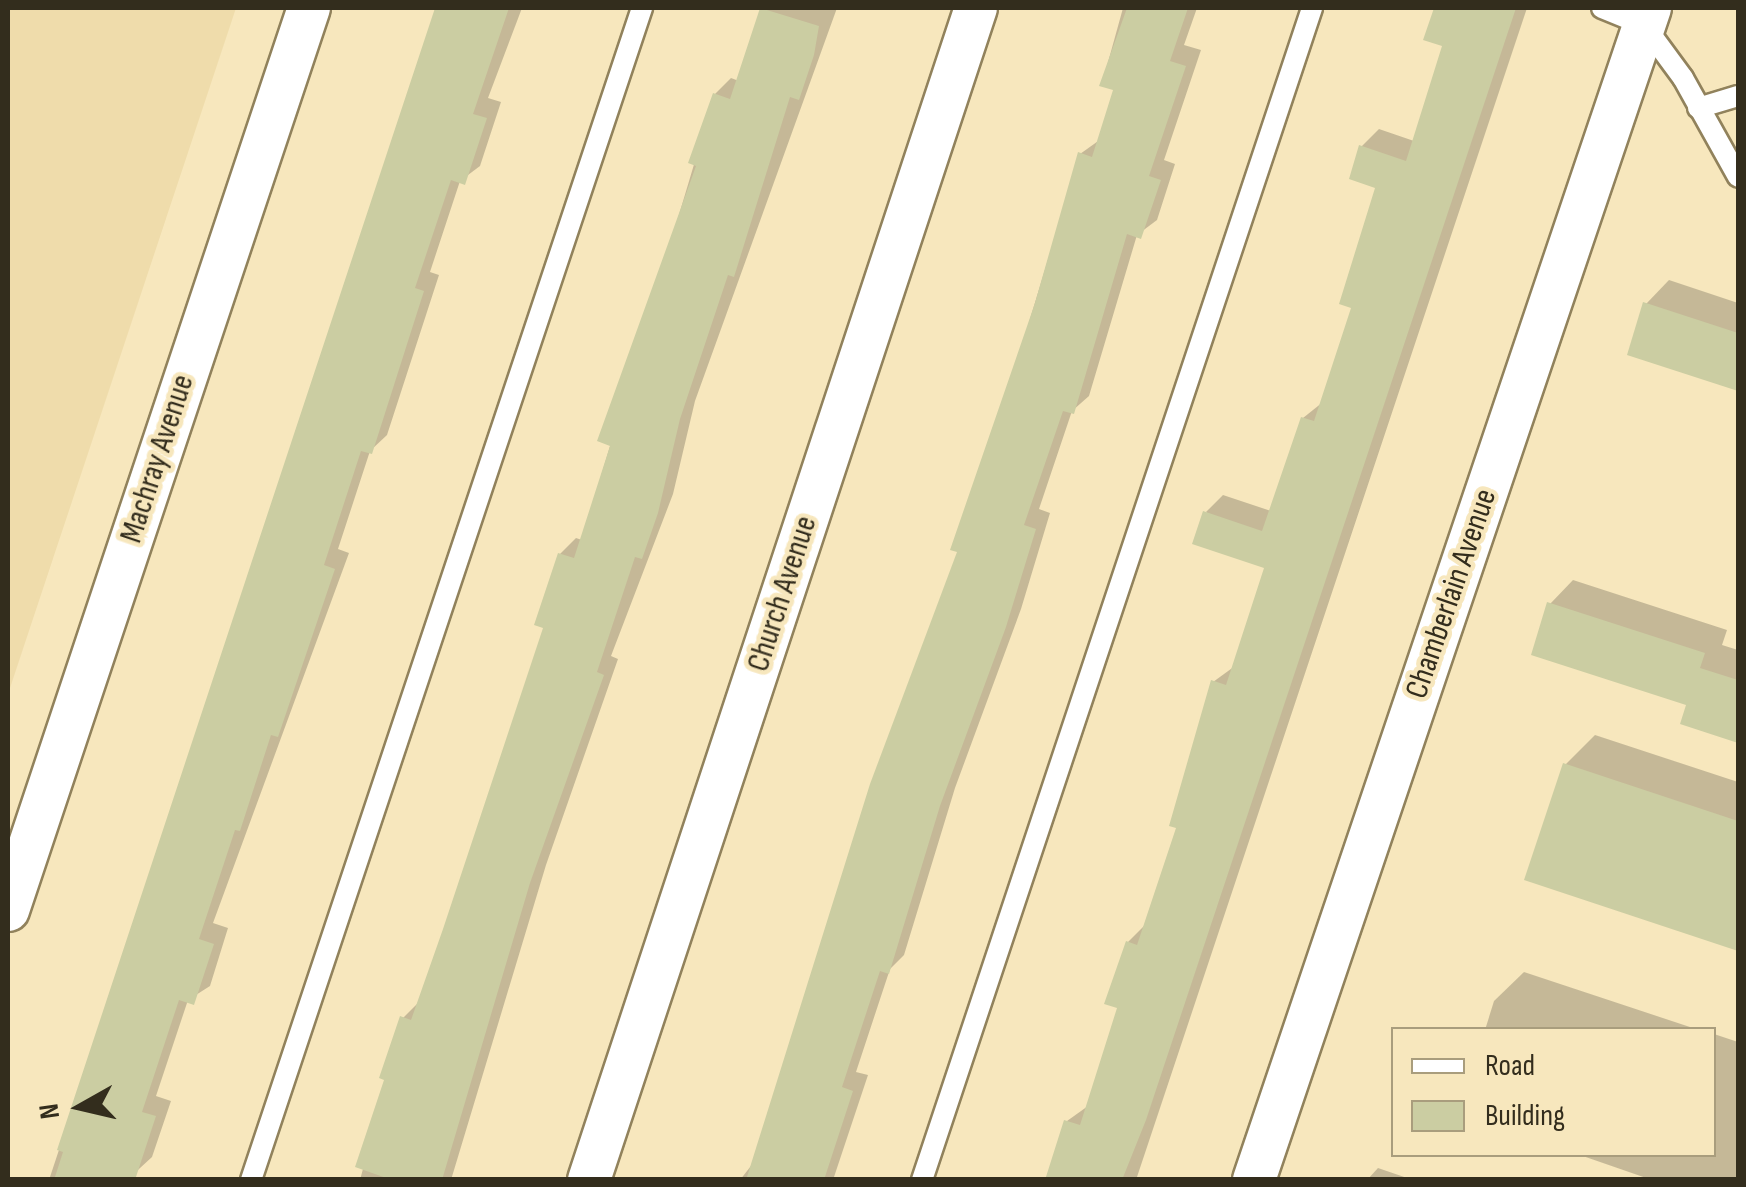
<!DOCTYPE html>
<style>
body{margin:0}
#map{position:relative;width:1746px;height:1187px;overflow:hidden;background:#f7e7bd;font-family:"Sofia Sans Condensed",sans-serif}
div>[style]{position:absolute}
.built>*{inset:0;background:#efdcab}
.shadow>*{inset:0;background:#0003}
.building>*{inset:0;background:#cbcda2}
.roads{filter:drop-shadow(2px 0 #91825c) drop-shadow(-2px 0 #91825c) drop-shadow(0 2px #91825c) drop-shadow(0 -2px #91825c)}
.service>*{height:20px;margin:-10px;padding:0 10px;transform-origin:10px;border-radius:10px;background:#fff}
.minor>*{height:42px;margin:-21px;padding:0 21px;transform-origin:21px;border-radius:21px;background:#fff}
span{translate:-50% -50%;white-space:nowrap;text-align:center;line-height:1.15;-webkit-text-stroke:9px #f7e7bd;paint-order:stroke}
.street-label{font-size:32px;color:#332d1d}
.frame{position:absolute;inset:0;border:10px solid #332d1d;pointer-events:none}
.legend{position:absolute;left:1391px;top:1027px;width:325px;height:130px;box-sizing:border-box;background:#f7e7bd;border:2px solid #a99d7d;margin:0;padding:12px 18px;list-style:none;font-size:30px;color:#332d1d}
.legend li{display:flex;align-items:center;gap:20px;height:50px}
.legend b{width:50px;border:2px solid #a99d7d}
.north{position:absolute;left:30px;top:1057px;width:100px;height:100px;-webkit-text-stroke:8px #f7e7bd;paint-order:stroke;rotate:262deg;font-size:28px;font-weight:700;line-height:40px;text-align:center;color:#332d1d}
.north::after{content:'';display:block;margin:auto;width:35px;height:45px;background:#332d1d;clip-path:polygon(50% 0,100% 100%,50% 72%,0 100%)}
</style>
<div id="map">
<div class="built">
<i style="clip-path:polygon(8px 8px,236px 8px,8px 694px)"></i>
</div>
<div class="shadow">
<i style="clip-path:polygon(437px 8px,522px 8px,488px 98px,501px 102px,480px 166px,460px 181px,430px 272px,439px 275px,387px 435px,370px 451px,338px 549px,349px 553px,213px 923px,228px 928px,210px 986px,188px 1000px,156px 1096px,171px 1101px,152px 1157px,127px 1180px,49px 1180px)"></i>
<i style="clip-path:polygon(763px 8px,837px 8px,695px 401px,673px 494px,611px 656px,618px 659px,546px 865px,451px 1180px,360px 1180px,403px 1018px,419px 1002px,547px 626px,560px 554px,576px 538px,582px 540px,715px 94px,731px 78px,739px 81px)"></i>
<i style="clip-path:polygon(1123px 8px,1197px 8px,1184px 45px,1201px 50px,1164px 160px,1175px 164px,1157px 220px,1137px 235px,1089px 396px,1072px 411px,1039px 509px,1050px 513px,1021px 609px,955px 788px,904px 955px,890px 969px,856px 1072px,868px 1075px,833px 1180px,740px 1180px,754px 1162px,960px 550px,1080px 154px,1101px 139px,1116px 89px,1102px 84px)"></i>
<i style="clip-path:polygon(1437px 8px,1527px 8px,1136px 1180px,1048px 1180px,1067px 1121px,1088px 1106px,1120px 1007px,1128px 942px,1145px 925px,1179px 827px,1213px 682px,1235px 666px,1267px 567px,1206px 512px,1223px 495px,1271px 511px,1303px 418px,1323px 402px,1354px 306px,1378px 187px,1361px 147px,1379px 129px,1414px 141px,1445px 45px,1426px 38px)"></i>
<i style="clip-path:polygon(1669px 280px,1738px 303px,1738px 388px,1630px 353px,1646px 304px)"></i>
<i style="clip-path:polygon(1573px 580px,1727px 630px,1722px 645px,1738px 650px,1738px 740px,1683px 722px,1689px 703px,1550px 604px)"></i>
<i style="clip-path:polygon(1595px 735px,1738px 782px,1738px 948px,1528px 879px,1565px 765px)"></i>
<i style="clip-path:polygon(1524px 972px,1699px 1030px,1485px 1030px,1494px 1001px)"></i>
<i style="clip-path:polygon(1714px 1034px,1738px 1042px,1738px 1180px,1652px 1180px,1577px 1154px,1714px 1154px)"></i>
<i style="clip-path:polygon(1378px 1168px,1413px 1180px,1367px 1180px)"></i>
</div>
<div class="building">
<i style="clip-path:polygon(435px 8px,509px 8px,473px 114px,487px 118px,465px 185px,451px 180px,415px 288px,424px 291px,372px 454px,361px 451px,324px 565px,335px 569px,278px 737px,271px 735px,240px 831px,235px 830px,199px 939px,214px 944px,194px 1005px,179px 1000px,142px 1112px,156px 1116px,135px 1180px,54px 1180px,63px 1152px,57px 1150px)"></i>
<i style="clip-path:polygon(760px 8px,819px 26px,814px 55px,799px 100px,790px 97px,734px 277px,728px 275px,680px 419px,658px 513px,642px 559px,635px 557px,597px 672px,604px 675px,530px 883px,442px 1180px,392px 1180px,355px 1167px,384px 1080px,379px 1078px,400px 1016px,411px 1020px,443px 929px,543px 628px,534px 625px,558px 553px,574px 558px,610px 446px,597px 441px,696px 166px,688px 163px,713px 93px,730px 99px)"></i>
<i style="clip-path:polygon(1127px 8px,1188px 8px,1170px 61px,1186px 66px,1149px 176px,1161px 180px,1141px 239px,1127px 234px,1074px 414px,1063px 411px,1024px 525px,1036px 529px,1006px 627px,940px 806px,889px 974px,880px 971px,842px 1087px,853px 1091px,824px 1180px,746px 1180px,870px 784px,957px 552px,950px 550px,1035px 303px,1078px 152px,1092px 157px,1113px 90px,1099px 86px)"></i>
<i style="clip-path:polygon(1434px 8px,1516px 8px,1146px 1120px,1122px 1180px,1045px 1180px,1064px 1120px,1080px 1125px,1117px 1008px,1104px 1004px,1126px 941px,1137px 945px,1176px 828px,1169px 826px,1211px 680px,1226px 685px,1264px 568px,1192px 544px,1203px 511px,1262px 531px,1301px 417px,1314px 421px,1351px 308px,1339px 304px,1375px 188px,1349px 179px,1359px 145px,1406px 161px,1442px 46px,1423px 40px)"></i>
<i style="clip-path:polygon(1643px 302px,1738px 333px,1738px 391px,1627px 355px)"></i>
<i style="clip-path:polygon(1547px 602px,1705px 653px,1700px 668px,1738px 680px,1738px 743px,1680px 724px,1686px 705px,1531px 655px)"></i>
<i style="clip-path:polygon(1563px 763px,1738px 821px,1738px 951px,1524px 880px)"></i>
</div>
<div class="roads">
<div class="service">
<i style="left:1602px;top:8px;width:45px;rotate:22deg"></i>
<i style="left:1644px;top:25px;width:66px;rotate:53.7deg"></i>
<i style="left:1683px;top:78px;width:113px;rotate:60.9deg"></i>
<i style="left:1698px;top:108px;width:42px;rotate:-16.7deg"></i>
<i style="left:251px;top:1180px;width:1236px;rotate:-71.55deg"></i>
<i style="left:922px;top:1180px;width:1235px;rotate:-71.59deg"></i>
</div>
<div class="minor">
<i style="left:8px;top:910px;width:951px;rotate:-71.55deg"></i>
<i style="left:589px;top:1180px;width:1234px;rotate:-71.73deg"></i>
<i style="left:1254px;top:1180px;width:1237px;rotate:-71.33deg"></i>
</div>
</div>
<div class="street-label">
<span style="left:158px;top:459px;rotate:-72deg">Machray Avenue</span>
<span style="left:783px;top:594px;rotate:-72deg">Church Avenue</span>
<span style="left:1452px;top:594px;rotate:-71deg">Chamberlain Avenue</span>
</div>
<div class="frame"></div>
<ul class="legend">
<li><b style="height:12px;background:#fff"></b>Road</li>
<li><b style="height:28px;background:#cbcda2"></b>Building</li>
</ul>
<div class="north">N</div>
</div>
